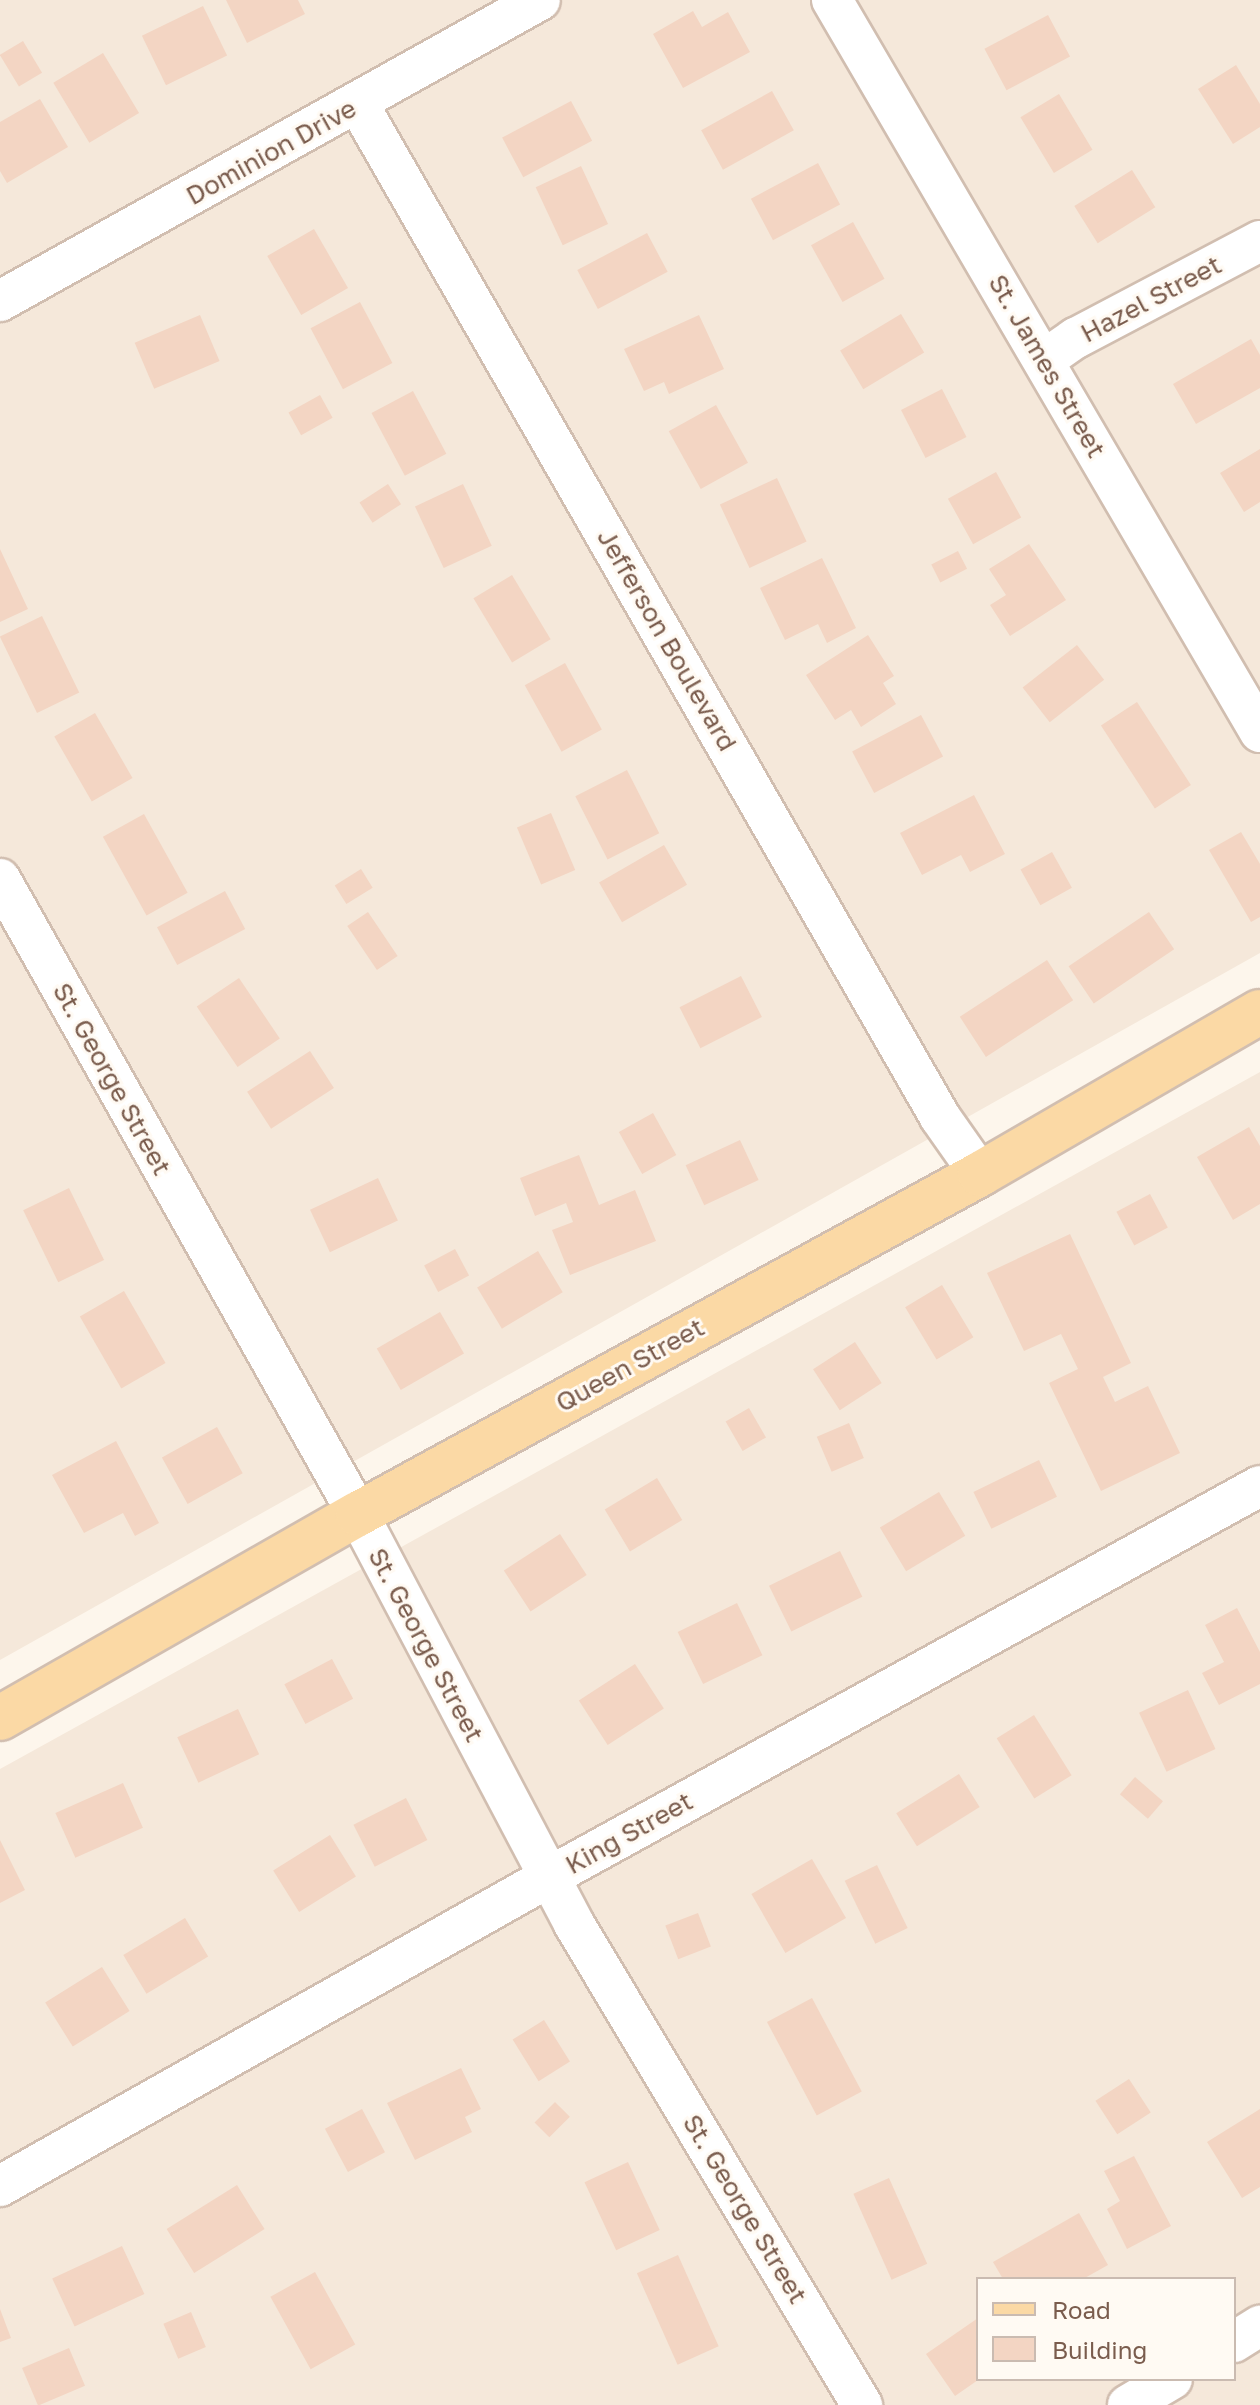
<!DOCTYPE html>
<style>
body{margin:0}
#map{position:relative;width:1260px;height:2405px;overflow:hidden;background:#fdf6ec;font-family:"Golos Text",sans-serif}
div>[style]{position:absolute}
.residential>*{inset:0;background:#f5e8da}
.building>*{inset:0;background:#f3d5c3;transform-origin:0 0}
.roads{filter:drop-shadow(2px 0 #d1beb0) drop-shadow(-2px 0 #d1beb0) drop-shadow(0 2px #d1beb0) drop-shadow(0 -2px #d1beb0)}
.minor>*{height:40px;margin:-20px;padding:0 20px;transform-origin:20px;border-radius:20px;background:#fff}
.major>*{height:44px;margin:-22px;padding:0 22px;transform-origin:22px;border-radius:22px;background:#fbd9a5}
span{translate:-50% -50%;white-space:nowrap;text-align:center;line-height:1.15;-webkit-text-stroke:6px #fffaf3;paint-order:stroke}
.street-label{font-size:26px;color:#7a5c4d}
.legend{position:absolute;left:976px;top:2277px;width:260px;height:104px;box-sizing:border-box;background:#fffaf3;border:2px solid #cabbb1;margin:0;padding:10px 14px;list-style:none;font-size:24px;color:#7a5c4d}
.legend li{display:flex;align-items:center;gap:16px;height:40px}
.legend b{width:40px;border:2px solid #cabbb1}
</style>
<div id="map">
<div class="residential">
<i style="clip-path:polygon(0 0,1260px 0,1260px 953px,0 1660px)"></i>
<i style="clip-path:polygon(evenodd,1260px 1072px,1260px 2405px,0 2405px,0 1769px,1260px 1072px,978px 2279px,1234px 2279px,1234px 2379px,978px 2379px,978px 2279px)"></i>
</div>
<div class="building">
<i style="clip-path:polygon(226px 0,298px 0,305px 14px,247px 43px)"></i>
<i style="left:203px;top:6px;width:55px;height:68px;rotate:64deg"></i>
<i style="clip-path:polygon(693px 11px,702px 27px,728px 12px,750px 52px,683px 88px,653px 34px)"></i>
<i style="left:1048px;top:15px;width:47px;height:72px;rotate:62deg"></i>
<i style="left:23px;top:41px;width:37px;height:27px;rotate:59deg"></i>
<i style="left:103px;top:53px;width:70px;height:58px;rotate:59deg"></i>
<i style="clip-path:polygon(1236px 65px,1260px 104px,1260px 127px,1233px 144px,1198px 89px)"></i>
<i style="left:772px;top:91px;width:45px;height:81px;rotate:61deg"></i>
<i style="left:1059px;top:94px;width:65px;height:45px;rotate:59deg"></i>
<i style="clip-path:polygon(40px 99px,68px 147px,7px 183px,0 171px,0 122px)"></i>
<i style="left:571px;top:101px;width:45px;height:78px;rotate:62deg"></i>
<i style="left:818px;top:163px;width:47px;height:76px;rotate:62deg"></i>
<i style="left:581px;top:166px;width:64px;height:50px;rotate:65deg"></i>
<i style="left:1132px;top:170px;width:44px;height:68px;rotate:58deg"></i>
<i style="left:853px;top:222px;width:65px;height:48px;rotate:61deg"></i>
<i style="left:314px;top:229px;width:68px;height:54px;rotate:60deg"></i>
<i style="left:647px;top:233px;width:44px;height:79px;rotate:62deg"></i>
<i style="left:360px;top:302px;width:69px;height:56px;rotate:62deg"></i>
<i style="left:901px;top:314px;width:45px;height:71px;rotate:59deg"></i>
<i style="left:200px;top:315px;width:50px;height:71px;rotate:67deg"></i>
<i style="clip-path:polygon(699px 315px,724px 369px,669px 394px,664px 382px,644px 391px,624px 349px)"></i>
<i style="clip-path:polygon(1251px 339px,1260px 355px,1260px 388px,1196px 424px,1173px 384px)"></i>
<i style="left:942px;top:389px;width:54px;height:46px;rotate:63deg"></i>
<i style="left:413px;top:391px;width:71px;height:47px;rotate:62deg"></i>
<i style="left:320px;top:395px;width:26px;height:36px;rotate:61deg"></i>
<i style="left:716px;top:405px;width:66px;height:54px;rotate:61deg"></i>
<i style="clip-path:polygon(1260px 449px,1260px 502px,1244px 512px,1220px 473px)"></i>
<i style="left:996px;top:472px;width:52px;height:55px;rotate:61deg"></i>
<i style="left:777px;top:478px;width:70px;height:63px;rotate:65deg"></i>
<i style="left:388px;top:484px;width:24px;height:34px;rotate:57deg"></i>
<i style="left:463px;top:484px;width:68px;height:53px;rotate:65deg"></i>
<i style="clip-path:polygon(1029px 544px,1066px 600px,1010px 636px,990px 605px,1006px 595px,989px 569px)"></i>
<i style="clip-path:polygon(0 549px,28px 609px,0 622px)"></i>
<i style="left:958px;top:551px;width:20px;height:30px;rotate:63deg"></i>
<i style="clip-path:polygon(822px 558px,856px 628px,827px 643px,818px 624px,785px 640px,760px 588px)"></i>
<i style="left:512px;top:575px;width:75px;height:45px;rotate:59deg"></i>
<i style="left:42px;top:616px;width:85px;height:47px;rotate:64deg"></i>
<i style="clip-path:polygon(868px 635px,894px 676px,883px 683px,896px 704px,861px 727px,851px 710px,835px 720px,806px 675px)"></i>
<i style="left:1077px;top:645px;width:44px;height:69px;rotate:52deg"></i>
<i style="left:565px;top:663px;width:76px;height:46px;rotate:61deg"></i>
<i style="left:1137px;top:702px;width:99px;height:43px;rotate:57deg"></i>
<i style="left:95px;top:713px;width:75px;height:47px;rotate:60deg"></i>
<i style="left:921px;top:715px;width:47px;height:78px;rotate:62deg"></i>
<i style="left:627px;top:770px;width:71px;height:58px;rotate:63deg"></i>
<i style="clip-path:polygon(974px 795px,1005px 854px,970px 872px,961px 855px,922px 875px,900px 833px)"></i>
<i style="left:551px;top:813px;width:62px;height:37px;rotate:67deg"></i>
<i style="left:144px;top:814px;width:90px;height:47px;rotate:61deg"></i>
<i style="clip-path:polygon(1241px 832px,1260px 864px,1260px 917px,1251px 922px,1209px 850px)"></i>
<i style="left:664px;top:845px;width:46px;height:75px;rotate:60deg"></i>
<i style="left:1052px;top:852px;width:41px;height:36px;rotate:61deg"></i>
<i style="left:361px;top:869px;width:22px;height:31px;rotate:58deg"></i>
<i style="left:225px;top:891px;width:43px;height:77px;rotate:62deg"></i>
<i style="left:368px;top:912px;width:53px;height:25px;rotate:56deg"></i>
<i style="left:1149px;top:912px;width:45px;height:97px;rotate:56deg"></i>
<i style="left:1047px;top:960px;width:48px;height:104px;rotate:57deg"></i>
<i style="left:741px;top:976px;width:46px;height:69px;rotate:63deg"></i>
<i style="left:239px;top:978px;width:73px;height:51px;rotate:56deg"></i>
<i style="left:310px;top:1051px;width:44px;height:75px;rotate:57deg"></i>
<i style="left:653px;top:1113px;width:48px;height:39px;rotate:61deg"></i>
<i style="clip-path:polygon(1249px 1127px,1260px 1146px,1260px 1204px,1233px 1220px,1197px 1157px)"></i>
<i style="left:740px;top:1140px;width:44px;height:60px;rotate:65deg"></i>
<i style="clip-path:polygon(579px 1155px,599px 1205px,635px 1190px,656px 1241px,570px 1275px,552px 1230px,573px 1222px,566px 1203px,535px 1216px,520px 1178px)"></i>
<i style="left:378px;top:1178px;width:47px;height:75px;rotate:65deg"></i>
<i style="left:69px;top:1188px;width:80px;height:51px;rotate:64deg"></i>
<i style="left:1150px;top:1194px;width:38px;height:38px;rotate:62deg"></i>
<i style="clip-path:polygon(1070px 1234px,1131px 1363px,1103px 1377px,1115px 1402px,1148px 1386px,1180px 1453px,1101px 1491px,1049px 1383px,1078px 1369px,1061px 1334px,1024px 1351px,987px 1273px)"></i>
<i style="left:455px;top:1249px;width:30px;height:35px;rotate:62deg"></i>
<i style="left:538px;top:1251px;width:48px;height:71px;rotate:59deg"></i>
<i style="left:942px;top:1285px;width:61px;height:43px;rotate:59deg"></i>
<i style="left:124px;top:1291px;width:83px;height:51px;rotate:60deg"></i>
<i style="left:440px;top:1312px;width:48px;height:73px;rotate:60deg"></i>
<i style="left:855px;top:1342px;width:49px;height:50px;rotate:57deg"></i>
<i style="left:749px;top:1408px;width:34px;height:27px;rotate:60deg"></i>
<i style="left:849px;top:1423px;width:38px;height:35px;rotate:67deg"></i>
<i style="left:217px;top:1427px;width:53px;height:63px;rotate:61deg"></i>
<i style="clip-path:polygon(116px 1441px,159px 1523px,135px 1536px,123px 1513px,84px 1533px,52px 1475px)"></i>
<i style="left:1039px;top:1460px;width:41px;height:73px;rotate:64deg"></i>
<i style="left:657px;top:1478px;width:49px;height:61px;rotate:59deg"></i>
<i style="left:939px;top:1492px;width:51px;height:69px;rotate:59deg"></i>
<i style="left:560px;top:1534px;width:49px;height:67px;rotate:57deg"></i>
<i style="left:840px;top:1551px;width:51px;height:79px;rotate:64deg"></i>
<i style="left:737px;top:1603px;width:58px;height:66px;rotate:64deg"></i>
<i style="clip-path:polygon(1237px 1608px,1260px 1652px,1260px 1684px,1219px 1705px,1202px 1673px,1224px 1662px,1205px 1625px)"></i>
<i style="left:332px;top:1659px;width:45px;height:54px;rotate:62deg"></i>
<i style="left:635px;top:1664px;width:53px;height:67px;rotate:57deg"></i>
<i style="left:1188px;top:1690px;width:65px;height:54px;rotate:65deg"></i>
<i style="left:238px;top:1709px;width:50px;height:67px;rotate:65deg"></i>
<i style="left:1034px;top:1715px;width:71px;height:44px;rotate:58deg"></i>
<i style="left:959px;top:1774px;width:39px;height:74px;rotate:58deg"></i>
<i style="left:1135px;top:1777px;width:37px;height:23px;rotate:41deg"></i>
<i style="left:123px;top:1783px;width:49px;height:74px;rotate:66deg"></i>
<i style="left:406px;top:1798px;width:47px;height:59px;rotate:63deg"></i>
<i style="left:330px;top:1835px;width:49px;height:67px;rotate:58deg"></i>
<i style="clip-path:polygon(0 1840px,25px 1890px,0 1903px)"></i>
<i style="left:812px;top:1859px;width:68px;height:70px;rotate:60deg"></i>
<i style="left:877px;top:1865px;width:70px;height:36px;rotate:64deg"></i>
<i style="left:698px;top:1913px;width:36px;height:35px;rotate:69deg"></i>
<i style="left:185px;top:1918px;width:45px;height:72px;rotate:59deg"></i>
<i style="left:102px;top:1967px;width:52px;height:67px;rotate:58deg"></i>
<i style="left:812px;top:1998px;width:106px;height:51px;rotate:62deg"></i>
<i style="left:544px;top:2020px;width:49px;height:37px;rotate:58deg"></i>
<i style="clip-path:polygon(461px 2068px,481px 2109px,465px 2117px,472px 2132px,415px 2160px,387px 2103px)"></i>
<i style="left:1129px;top:2079px;width:40px;height:40px;rotate:57deg"></i>
<i style="left:555px;top:2102px;width:21px;height:29px;rotate:45deg"></i>
<i style="left:362px;top:2109px;width:49px;height:42px;rotate:62deg"></i>
<i style="clip-path:polygon(1260px 2109px,1260px 2187px,1242px 2198px,1207px 2142px)"></i>
<i style="clip-path:polygon(1134px 2156px,1171px 2226px,1127px 2249px,1107px 2209px,1120px 2201px,1104px 2171px)"></i>
<i style="left:628px;top:2162px;width:75px;height:48px;rotate:65deg"></i>
<i style="left:889px;top:2178px;width:94px;height:39px;rotate:66deg"></i>
<i style="left:237px;top:2185px;width:52px;height:83px;rotate:58deg"></i>
<i style="clip-path:polygon(1079px 2213px,1108px 2265px,1083px 2279px,1003px 2279px,993px 2262px)"></i>
<i style="left:122px;top:2246px;width:53px;height:77px;rotate:65deg"></i>
<i style="left:678px;top:2255px;width:100px;height:45px;rotate:66deg"></i>
<i style="left:315px;top:2272px;width:83px;height:51px;rotate:61deg"></i>
<i style="clip-path:polygon(0 2309px,11px 2338px,0 2342px)"></i>
<i style="left:191px;top:2312px;width:38px;height:30px;rotate:67deg"></i>
<i style="clip-path:polygon(978px 2318px,978px 2380px,955px 2396px,926px 2354px)"></i>
<i style="left:69px;top:2348px;width:41px;height:51px;rotate:67deg"></i>
</div>
<div class="roads">
<div class="minor">
<i style="left:832px;top:0;width:848px;rotate:59.69deg"></i>
<i style="left:358px;top:104px;width:1168px;rotate:60.12deg"></i>
<i style="left:940px;top:1117px;width:70px;rotate:54.9deg"></i>
<i style="left:0;top:301px;width:618px;rotate:-29.14deg"></i>
<i style="left:1044px;top:360px;width:39px;rotate:-35deg"></i>
<i style="left:1076px;top:338px;width:208px;rotate:-27.8deg"></i>
<i style="left:0;top:879px;width:729px;rotate:60.59deg"></i>
<i style="left:358px;top:1514px;width:463px;rotate:62.2deg"></i>
<i style="left:574px;top:1924px;width:561px;rotate:59.09deg"></i>
<i style="left:0;top:2186px;width:630px;rotate:-29.37deg"></i>
<i style="left:549px;top:1877px;width:811px;rotate:-28.81deg"></i>
<i style="left:1234px;top:2342px;width:31px;rotate:-32deg"></i>
<i style="left:1128px;top:2405px;width:51px;rotate:-30.6deg"></i>
</div>
<div class="major">
<i style="left:0;top:1718px;width:412px;rotate:-29.7deg"></i>
<i style="left:358px;top:1514px;width:709px;rotate:-28.66deg"></i>
<i style="left:980px;top:1174px;width:323px;rotate:-30.1deg"></i>
</div>
</div>
<div class="street-label">
<span style="left:271px;top:152px;rotate:-29deg">Dominion Drive</span>
<span style="left:1151px;top:299px;rotate:-28deg">Hazel Street</span>
<span style="left:1047px;top:366px;rotate:60deg">St. James Street</span>
<span style="left:667px;top:640px;rotate:60deg">Jefferson Boulevard</span>
<span style="left:112px;top:1079px;rotate:61deg">St. George Street</span>
<span style="left:630px;top:1365px;rotate:-29deg">Queen Street</span>
<span style="left:426px;top:1645px;rotate:62deg">St. George Street</span>
<span style="left:629px;top:1833px;rotate:-29deg">King Street</span>
<span style="left:745px;top:2209px;rotate:59deg">St. George Street</span>
</div>
<ul class="legend">
<li><b style="height:10px;background:#fbd9a5"></b>Road</li>
<li><b style="height:22px;background:#f3d5c3"></b>Building</li>
</ul>
</div>
